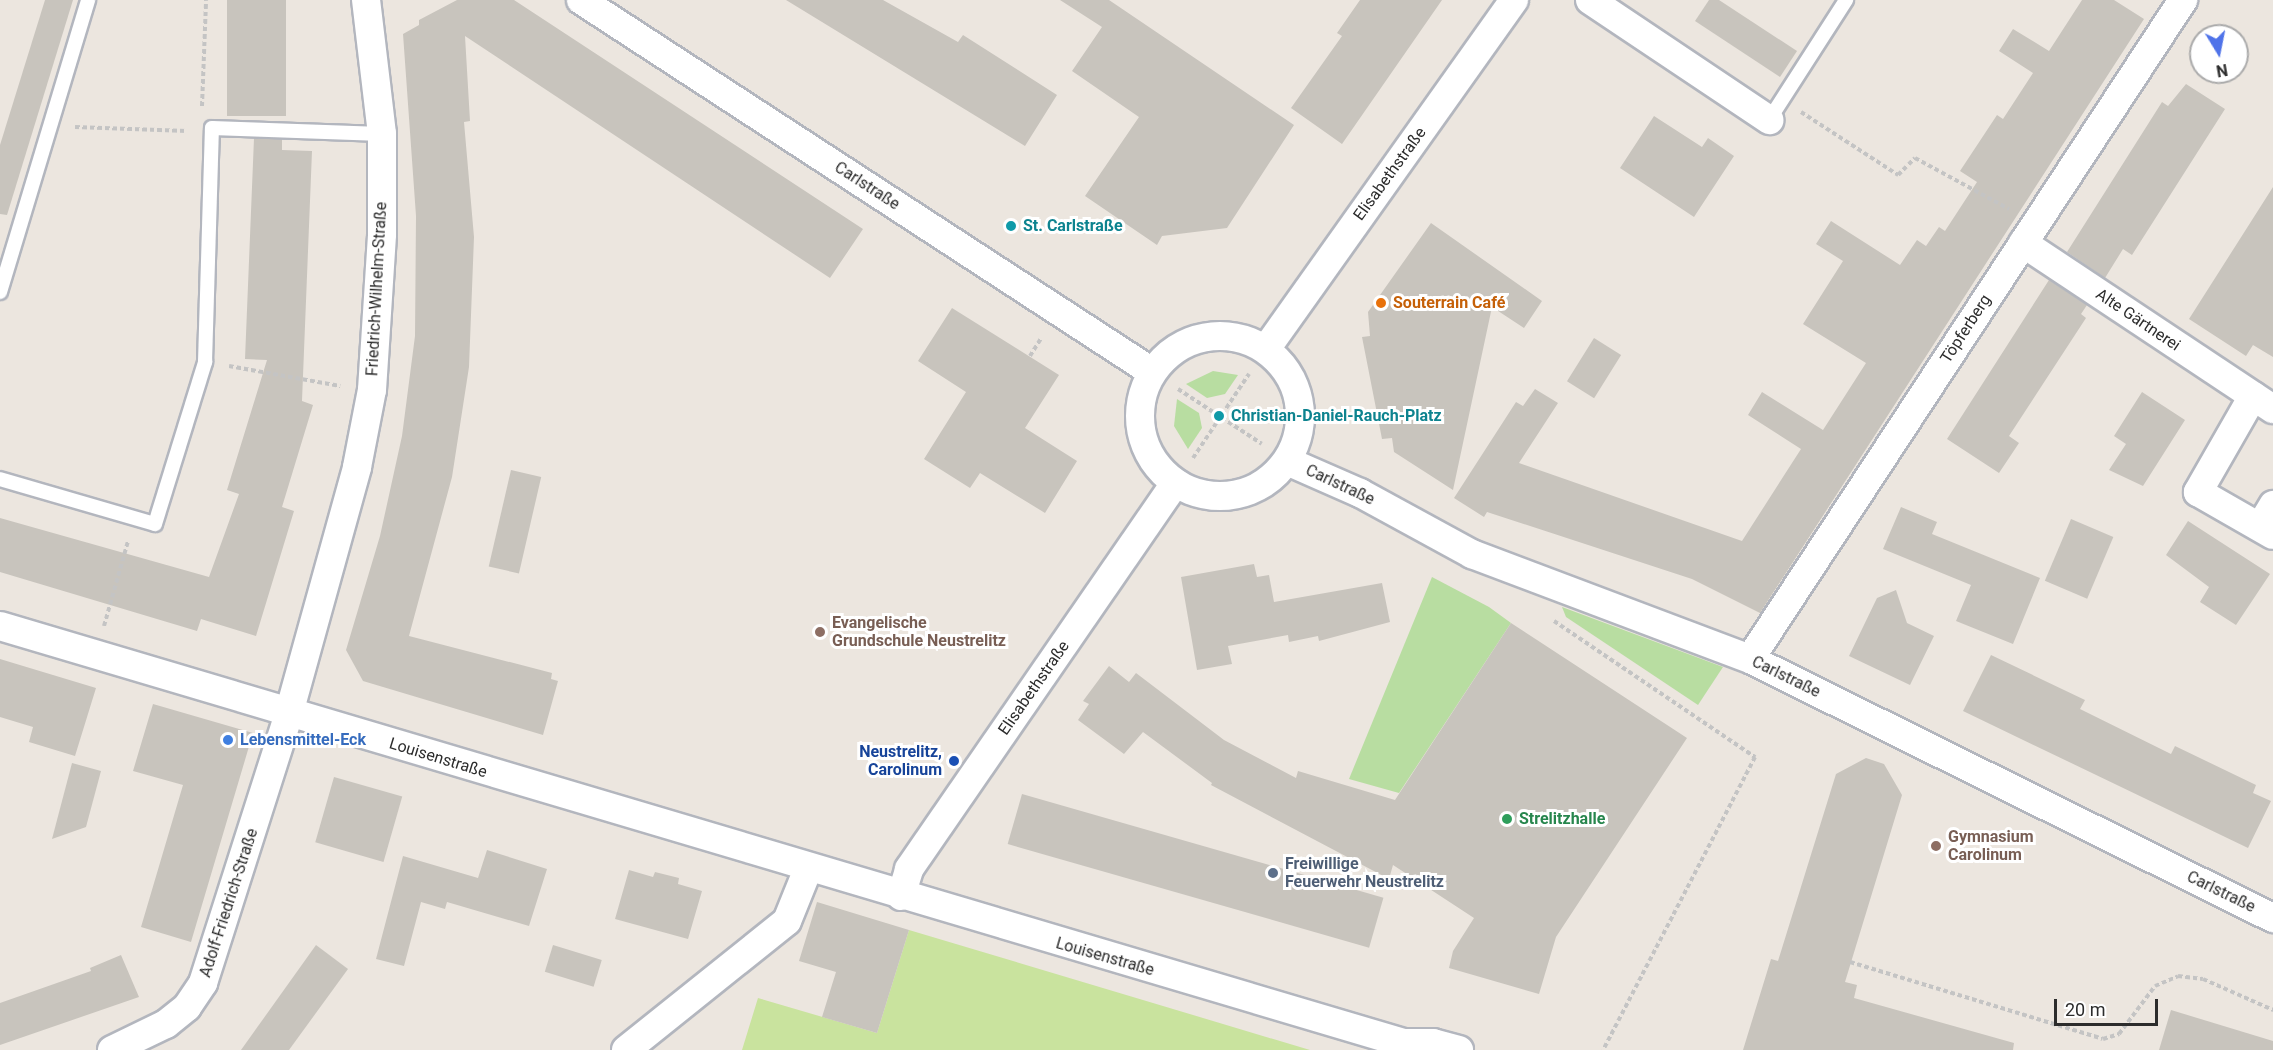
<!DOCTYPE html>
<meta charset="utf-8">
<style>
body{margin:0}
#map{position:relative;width:2273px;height:1050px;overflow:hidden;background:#ece6df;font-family:Roboto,sans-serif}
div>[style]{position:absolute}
.green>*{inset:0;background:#b8dda1}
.pitch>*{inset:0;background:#c9e39e}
.building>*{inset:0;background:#c8c4bd;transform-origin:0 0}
.path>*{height:4px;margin-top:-2px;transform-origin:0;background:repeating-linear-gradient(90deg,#c4c4c4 0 4.5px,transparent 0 7.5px)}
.roads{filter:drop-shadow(2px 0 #b3b6be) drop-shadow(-2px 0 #b3b6be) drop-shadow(0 2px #b3b6be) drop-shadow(0 -2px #b3b6be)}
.lane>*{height:14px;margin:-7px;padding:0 7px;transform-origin:7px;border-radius:7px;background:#fff}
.street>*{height:28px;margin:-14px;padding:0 14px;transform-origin:14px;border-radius:14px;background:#fff}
.street>.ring{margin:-14px;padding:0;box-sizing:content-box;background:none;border:28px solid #fff;border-radius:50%}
.dots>*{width:16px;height:16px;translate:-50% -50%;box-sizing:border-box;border:3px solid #fff;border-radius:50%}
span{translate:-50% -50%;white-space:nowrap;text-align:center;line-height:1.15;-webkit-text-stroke:6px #fff;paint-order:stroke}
.street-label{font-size:16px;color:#2c2c2c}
.culture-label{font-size:16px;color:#0d838f;font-weight:700}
.left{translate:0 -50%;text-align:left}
.food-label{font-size:16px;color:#c56008;font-weight:700}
.education-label{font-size:16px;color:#785e54;font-weight:700}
.shop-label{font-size:16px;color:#366cbe;font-weight:700}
.transit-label{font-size:16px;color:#164399;font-weight:700}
.right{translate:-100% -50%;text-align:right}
.leisure-label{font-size:16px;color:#27864d;font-weight:700}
.service-label{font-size:16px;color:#4e5e75;font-weight:700}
.north{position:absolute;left:2189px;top:24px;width:60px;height:60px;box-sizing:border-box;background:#fff;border:2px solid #ababab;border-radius:50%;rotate:170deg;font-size:16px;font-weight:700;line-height:24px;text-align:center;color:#2c2c2c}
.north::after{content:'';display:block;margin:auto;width:21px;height:27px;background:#4f73e9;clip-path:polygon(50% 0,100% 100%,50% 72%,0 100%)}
.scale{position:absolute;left:2054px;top:999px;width:104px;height:27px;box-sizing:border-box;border:3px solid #2c2c2c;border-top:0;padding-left:8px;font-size:18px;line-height:21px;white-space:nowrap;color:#2c2c2c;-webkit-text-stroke:4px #fff;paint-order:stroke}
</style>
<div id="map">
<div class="green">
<i style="clip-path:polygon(1213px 371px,1238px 375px,1225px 394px,1207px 398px,1186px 384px)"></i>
<i style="clip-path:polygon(1177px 399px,1199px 413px,1202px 428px,1188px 449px,1174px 426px)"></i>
<i style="clip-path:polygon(1432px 577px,1489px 607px,1511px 623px,1399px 793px,1349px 779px)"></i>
<i style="clip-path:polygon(1562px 607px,1723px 667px,1698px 705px,1566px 617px)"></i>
</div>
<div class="pitch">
<i style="clip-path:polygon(909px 930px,1310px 1050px,742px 1050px,758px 998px,877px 1033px)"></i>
</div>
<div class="building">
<i style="clip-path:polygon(45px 0,73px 0,7px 215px,0 214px,0 145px)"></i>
<i style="left:227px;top:0;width:59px;height:116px"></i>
<i style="clip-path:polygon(457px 0,514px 0,863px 229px,830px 278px,465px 36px,470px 121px,464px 122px,474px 237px,469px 367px,452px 477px,409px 636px,552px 673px,551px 679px,558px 681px,543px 735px,363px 681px,346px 650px,380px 536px,402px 436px,415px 336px,416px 216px,403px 34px,419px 25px,419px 20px)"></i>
<i style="clip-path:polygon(786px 0,883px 0,958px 42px,963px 35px,1057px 95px,1025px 146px)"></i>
<i style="clip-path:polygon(1060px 0,1109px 0,1294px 125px,1227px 228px,1162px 236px,1157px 245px,1085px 196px,1139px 117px,1072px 71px,1102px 27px)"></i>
<i style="clip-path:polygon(1360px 0,1442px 0,1342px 144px,1291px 108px,1342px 36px,1337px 33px)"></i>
<i style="clip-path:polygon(1709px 0,1719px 0,1797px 51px,1780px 77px,1695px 21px)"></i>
<i style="clip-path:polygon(2082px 0,2114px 0,2144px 19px,1760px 613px,1692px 579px,1487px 512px,1484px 517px,1454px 498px,1516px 402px,1523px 406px,1535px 389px,1558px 403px,1519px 463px,1742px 541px,1801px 449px,1748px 415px,1762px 392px,1823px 430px,1866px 363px,1803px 324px,1843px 261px,1816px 244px,1831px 221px,1900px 265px,1917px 240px,1926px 246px,1939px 227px,1945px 231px,1977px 182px,1960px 171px,1997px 115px,2003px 119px,2033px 73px,1999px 51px,2013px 29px,2049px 51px)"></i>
<i style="clip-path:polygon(2186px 84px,2225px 109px,2132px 255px,2123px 249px,2105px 278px,2067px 252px,2162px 102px,2168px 106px)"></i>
<i style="clip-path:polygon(1654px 116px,1702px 147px,1708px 138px,1734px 156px,1694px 217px,1620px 168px)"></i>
<i style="clip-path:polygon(254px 138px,282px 139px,282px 150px,312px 151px,302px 401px,313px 405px,282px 507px,294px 511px,256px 636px,201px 619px,197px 631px,0 572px,0 518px,209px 577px,239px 494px,227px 490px,267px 360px,245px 359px)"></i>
<i style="clip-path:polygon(2273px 187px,2273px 357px,2253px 345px,2246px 356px,2189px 319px)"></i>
<i style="clip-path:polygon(1431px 223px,1542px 301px,1524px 328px,1492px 307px,1453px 490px,1394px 452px,1392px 438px,1382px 439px,1362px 337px,1370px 336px,1368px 312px)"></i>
<i style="clip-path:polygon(2049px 280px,2087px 305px,2081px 314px,2086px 318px,2009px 436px,2019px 443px,1999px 473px,1947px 439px)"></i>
<i style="clip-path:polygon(952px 308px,1059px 375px,1025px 428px,1077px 461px,1045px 513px,980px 473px,970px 488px,924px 459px,966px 392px,918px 361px)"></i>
<i style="left:1594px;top:338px;width:32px;height:51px;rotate:32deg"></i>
<i style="clip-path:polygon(2142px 392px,2185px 420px,2143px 486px,2109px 470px,2126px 444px,2114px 436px)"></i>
<i style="left:511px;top:470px;width:31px;height:99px;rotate:13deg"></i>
<i style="clip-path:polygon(1901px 507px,1937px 522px,1932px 534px,2040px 578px,2013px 644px,1956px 621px,1971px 585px,1883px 549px)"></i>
<i style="left:2071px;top:519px;width:46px;height:67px;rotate:23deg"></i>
<i style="clip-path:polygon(2188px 521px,2270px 574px,2236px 625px,2200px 602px,2209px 587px,2166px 555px)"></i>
<i style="clip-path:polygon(1254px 564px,1257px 577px,1269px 575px,1274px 602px,1382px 583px,1390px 622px,1319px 641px,1318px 636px,1289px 642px,1288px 635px,1228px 646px,1232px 664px,1197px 670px,1181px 577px)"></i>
<i style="clip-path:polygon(1896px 590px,1907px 623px,1934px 636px,1910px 685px,1849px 656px,1877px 598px)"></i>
<i style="clip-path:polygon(1511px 623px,1687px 738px,1556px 937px,1539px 994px,1449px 968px,1453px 951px,1474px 918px,1393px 865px,1389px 879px,1211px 785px,1212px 783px,1143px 732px,1124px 754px,1078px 720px,1089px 704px,1083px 701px,1109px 666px,1129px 682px,1136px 673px,1224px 740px,1296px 778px,1298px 771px,1395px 800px)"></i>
<i style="clip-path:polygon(1991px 655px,2085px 700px,2080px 709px,2171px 754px,2175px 746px,2256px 785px,2253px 793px,2271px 801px,2248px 848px,1963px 711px)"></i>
<i style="clip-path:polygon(0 659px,96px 688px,75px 756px,29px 742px,33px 727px,0 717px)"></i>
<i style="clip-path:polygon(153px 704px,253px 733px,191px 942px,141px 927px,183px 785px,133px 771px)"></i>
<i style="clip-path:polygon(1866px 758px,1884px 764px,1902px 795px,1845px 982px,1857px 985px,1854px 998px,2014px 1043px,2013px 1050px,1743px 1050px,1771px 959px,1778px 961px,1836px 774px)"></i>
<i style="clip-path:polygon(72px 763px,101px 771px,86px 827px,52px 839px)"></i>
<i style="left:334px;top:777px;width:71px;height:68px;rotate:16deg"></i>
<i style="left:1022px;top:794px;width:376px;height:52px;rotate:16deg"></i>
<i style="clip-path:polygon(487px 850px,547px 869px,529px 926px,447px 902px,445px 909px,421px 902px,404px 966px,376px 959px,403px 856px,478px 878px)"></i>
<i style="clip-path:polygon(629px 870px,653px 877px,655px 872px,679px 878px,678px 884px,702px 891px,688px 939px,615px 919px)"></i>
<i style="clip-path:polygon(817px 902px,909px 930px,877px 1033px,822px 1017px,836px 972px,799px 961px)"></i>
<i style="clip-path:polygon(316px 945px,348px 969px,289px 1050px,241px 1050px)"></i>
<i style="left:553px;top:945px;width:51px;height:28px;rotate:17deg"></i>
<i style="clip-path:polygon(121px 955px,139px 997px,0 1045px,0 1003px,91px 971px,90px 968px)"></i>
<i style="clip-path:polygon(2171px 1010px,2273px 1041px,2273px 1050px,2159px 1050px)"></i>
</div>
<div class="path">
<i style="left:202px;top:106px;width:106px;rotate:-87.8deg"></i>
<i style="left:1801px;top:112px;width:116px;rotate:33deg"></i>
<i style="left:1898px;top:175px;width:24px;rotate:-45deg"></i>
<i style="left:1915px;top:158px;width:107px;rotate:28.5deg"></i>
<i style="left:75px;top:127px;width:112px;rotate:2deg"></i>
<i style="left:1030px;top:356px;width:22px;rotate:-58deg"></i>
<i style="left:229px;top:366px;width:113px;rotate:10.2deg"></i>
<i style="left:1178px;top:389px;width:100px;rotate:33.2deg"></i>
<i style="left:1193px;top:458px;width:101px;rotate:-56.3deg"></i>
<i style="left:1554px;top:621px;width:243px;rotate:34.1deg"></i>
<i style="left:1755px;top:757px;width:330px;rotate:117.4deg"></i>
<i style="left:104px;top:626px;width:88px;rotate:-74.2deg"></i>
<i style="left:1850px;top:962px;width:264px;rotate:16.9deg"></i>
<i style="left:2103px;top:1039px;width:17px;rotate:-17deg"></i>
<i style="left:2119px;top:1034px;width:60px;rotate:-53.1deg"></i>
<i style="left:2155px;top:986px;width:25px;rotate:-23deg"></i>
<i style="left:2178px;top:976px;width:25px;rotate:7deg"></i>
<i style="left:2203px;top:979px;width:77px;rotate:23.9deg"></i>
</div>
<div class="roads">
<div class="lane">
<i style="left:1769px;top:120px;width:143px;rotate:-57.3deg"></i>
<i style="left:0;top:292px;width:305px;rotate:-73.2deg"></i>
<i style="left:0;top:479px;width:161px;rotate:16.2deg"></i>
<i style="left:155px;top:524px;width:170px;rotate:-72.8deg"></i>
<i style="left:205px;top:362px;width:234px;rotate:-88.3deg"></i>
<i style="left:212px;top:128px;width:170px;rotate:2deg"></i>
</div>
<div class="street">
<i style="left:581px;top:0;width:681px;rotate:33.08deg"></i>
<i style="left:1590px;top:0;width:216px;rotate:33.8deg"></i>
<i style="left:2023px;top:243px;width:300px;rotate:33.6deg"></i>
<i class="ring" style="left:1140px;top:336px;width:132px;height:132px"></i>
<i style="left:1266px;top:349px;width:428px;rotate:-54.6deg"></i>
<i style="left:2253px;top:396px;width:111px;rotate:119.8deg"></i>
<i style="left:2198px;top:492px;width:86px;rotate:29.8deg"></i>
<i style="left:1287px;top:461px;width:80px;rotate:23.7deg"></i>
<i style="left:1360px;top:493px;width:128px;rotate:28.6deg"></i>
<i style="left:1472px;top:554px;width:297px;rotate:20.7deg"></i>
<i style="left:1750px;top:659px;width:584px;rotate:26.35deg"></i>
<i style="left:2260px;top:527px;width:26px;rotate:-59deg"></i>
<i style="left:0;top:626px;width:1464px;rotate:16.55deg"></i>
<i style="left:1403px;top:1043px;width:30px"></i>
<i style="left:1433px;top:1043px;width:27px;rotate:15deg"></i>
<i style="left:1750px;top:659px;width:789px;rotate:-56.69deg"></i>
<i style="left:901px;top:896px;width:28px;rotate:-73deg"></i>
<i style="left:909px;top:869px;width:469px;rotate:-55.4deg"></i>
<i style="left:112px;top:1050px;width:60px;rotate:-25.7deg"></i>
<i style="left:166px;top:1024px;width:27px;rotate:-39deg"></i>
<i style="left:187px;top:1007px;width:29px;rotate:-56deg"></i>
<i style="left:203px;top:983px;width:283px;rotate:-72.3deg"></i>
<i style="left:289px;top:713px;width:255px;rotate:-74.5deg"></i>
<i style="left:357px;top:467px;width:78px;rotate:-79deg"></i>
<i style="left:372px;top:390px;width:156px;rotate:-86.3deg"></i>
<i style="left:382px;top:234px;width:100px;rotate:-90deg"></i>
<i style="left:382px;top:134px;width:135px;rotate:-96.8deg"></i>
<i style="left:626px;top:1050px;width:206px;rotate:-38.7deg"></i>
<i style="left:787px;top:921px;width:56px;rotate:-68deg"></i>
</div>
</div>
<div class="dots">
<i style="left:1011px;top:226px;background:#0f9aa8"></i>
<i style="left:1381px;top:303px;background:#e8710a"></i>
<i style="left:1219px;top:416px;background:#0f9aa8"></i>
<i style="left:820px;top:632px;background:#8d6e63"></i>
<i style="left:228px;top:740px;background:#3f7fe0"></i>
<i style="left:954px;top:761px;background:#1a4fb4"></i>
<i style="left:1507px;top:819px;background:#2e9e5b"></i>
<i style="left:1936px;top:846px;background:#8d6e63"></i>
<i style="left:1273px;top:873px;background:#5c6f8a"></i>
</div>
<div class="street-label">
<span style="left:1390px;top:174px;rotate:-54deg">Elisabethstraße</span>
<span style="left:867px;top:186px;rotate:33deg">Carlstraße</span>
<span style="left:377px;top:289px;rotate:-87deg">Friedrich-Wilhelm-Straße</span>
<span style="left:2138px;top:320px;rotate:34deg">Alte Gärtnerei</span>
<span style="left:1966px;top:329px;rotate:-57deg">Töpferberg</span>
<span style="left:1340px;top:485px;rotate:25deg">Carlstraße</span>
<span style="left:1786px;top:677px;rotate:26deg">Carlstraße</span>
<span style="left:1034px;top:688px;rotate:-55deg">Elisabethstraße</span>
<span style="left:438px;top:758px;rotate:17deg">Louisenstraße</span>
<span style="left:2221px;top:892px;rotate:26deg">Carlstraße</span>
<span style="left:229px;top:903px;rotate:-72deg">Adolf-Friedrich-Straße</span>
<span style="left:1105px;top:957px;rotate:16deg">Louisenstraße</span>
</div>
<div class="culture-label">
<span class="left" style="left:1023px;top:226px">St. Carlstraße</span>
<span class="left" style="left:1231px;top:416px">Christian-Daniel-Rauch-Platz</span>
</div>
<div class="food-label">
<span class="left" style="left:1393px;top:303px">Souterrain Café</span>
</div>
<div class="education-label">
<span class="left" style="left:832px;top:632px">Evangelische<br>Grundschule Neustrelitz</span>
<span class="left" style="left:1948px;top:846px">Gymnasium<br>Carolinum</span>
</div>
<div class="shop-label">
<span class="left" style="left:240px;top:740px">Lebensmittel-Eck</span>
</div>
<div class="transit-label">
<span class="right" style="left:942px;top:761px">Neustrelitz,<br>Carolinum</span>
</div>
<div class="leisure-label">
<span class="left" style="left:1519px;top:819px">Strelitzhalle</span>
</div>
<div class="service-label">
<span class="left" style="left:1285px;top:873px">Freiwillige<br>Feuerwehr Neustrelitz</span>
</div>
<div class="north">N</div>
<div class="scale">20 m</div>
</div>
